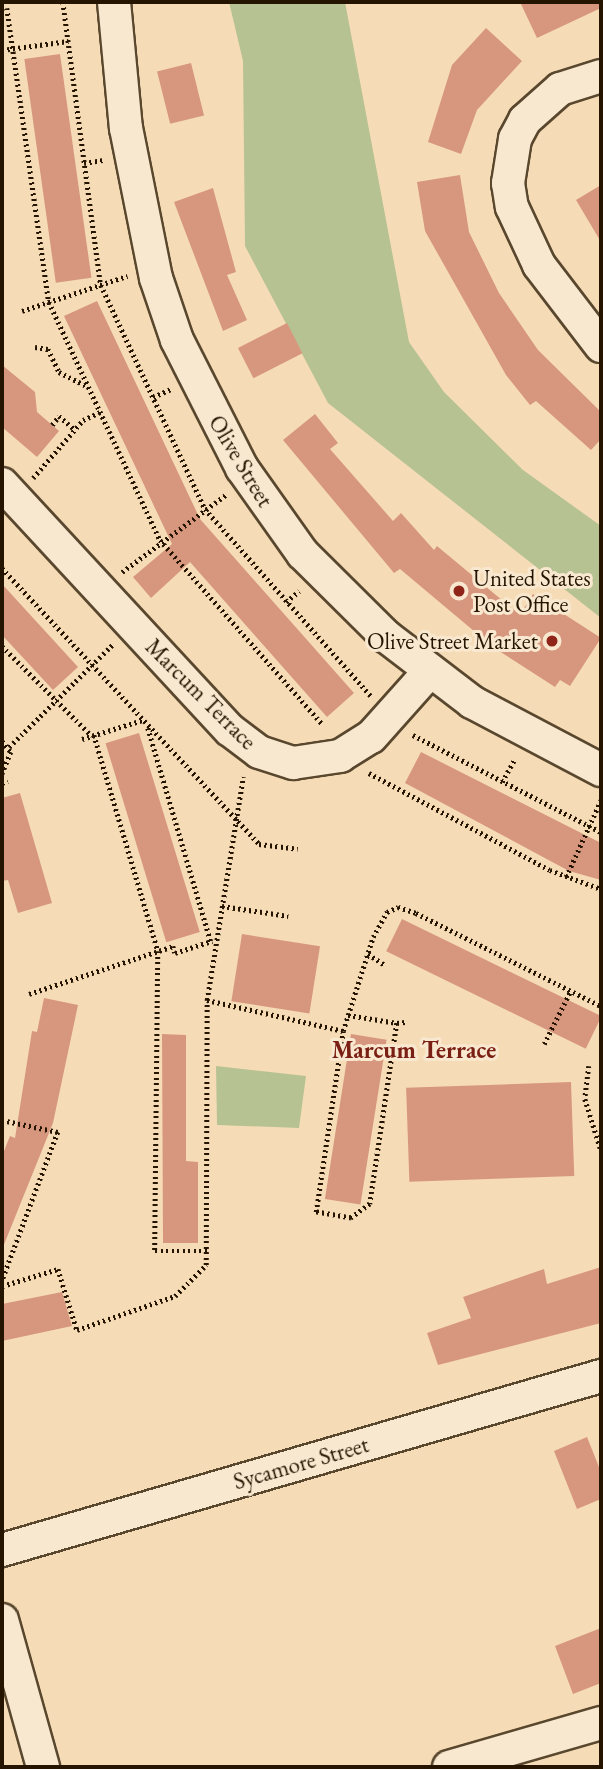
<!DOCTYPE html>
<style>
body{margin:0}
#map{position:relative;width:603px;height:1769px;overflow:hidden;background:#f6dcb6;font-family:"EB Garamond",serif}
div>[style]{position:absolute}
.green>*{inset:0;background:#b7c292}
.building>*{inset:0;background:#d7977e;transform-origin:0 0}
.path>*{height:4.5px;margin-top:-2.25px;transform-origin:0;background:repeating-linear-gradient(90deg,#251500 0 2px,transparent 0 5.5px)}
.roads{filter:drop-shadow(2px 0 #59472e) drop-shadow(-2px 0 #59472e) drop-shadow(0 2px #59472e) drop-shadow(0 -2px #59472e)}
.minor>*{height:32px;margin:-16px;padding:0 16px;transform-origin:16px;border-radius:16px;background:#f9e8d0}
.dots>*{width:19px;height:19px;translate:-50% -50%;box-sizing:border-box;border:4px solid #f9e8d0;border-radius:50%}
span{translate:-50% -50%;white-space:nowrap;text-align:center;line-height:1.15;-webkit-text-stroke:6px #f9e8d0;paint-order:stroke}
.street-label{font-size:23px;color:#251500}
.poi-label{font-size:23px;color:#251500}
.left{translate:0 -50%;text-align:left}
.right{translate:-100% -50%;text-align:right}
.neighbourhood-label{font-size:24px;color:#7a1f14;font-weight:700}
.frame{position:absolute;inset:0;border:4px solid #251500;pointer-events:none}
</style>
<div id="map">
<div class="green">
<i style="clip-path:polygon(229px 2px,345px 2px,409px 342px,444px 392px,523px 470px,601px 526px,601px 618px,328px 403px,245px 246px,243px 61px)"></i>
<i style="clip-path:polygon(216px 1066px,306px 1076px,299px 1128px,217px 1125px)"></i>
</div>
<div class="building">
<i style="clip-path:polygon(520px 2px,601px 2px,601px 8px,537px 38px)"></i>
<i style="clip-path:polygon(486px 28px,522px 61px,477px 110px,461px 154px,428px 142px,452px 65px)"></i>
<i style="left:60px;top:54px;width:226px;height:36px;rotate:82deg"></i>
<i style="left:191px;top:63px;width:54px;height:35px;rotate:76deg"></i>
<i style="clip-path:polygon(460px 175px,469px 232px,499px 293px,538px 350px,601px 412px,601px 439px,591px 450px,536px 401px,530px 405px,506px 375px,425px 231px,417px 182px)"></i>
<i style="clip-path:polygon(601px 185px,601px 242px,576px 200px)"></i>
<i style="clip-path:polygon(213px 188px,236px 272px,227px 275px,247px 320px,223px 331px,174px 202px)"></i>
<i style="clip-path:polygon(97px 301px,200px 519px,354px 693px,327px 717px,190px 562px,151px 598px,133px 577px,172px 544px,64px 316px)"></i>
<i style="left:287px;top:323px;width:34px;height:55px;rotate:63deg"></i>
<i style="clip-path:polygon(2px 365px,35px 392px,37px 412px,59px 431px,37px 457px,2px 427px)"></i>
<i style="clip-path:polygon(315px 414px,338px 443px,330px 449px,393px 521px,401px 513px,434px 550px,437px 546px,520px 615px,533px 594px,601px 638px,570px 686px,560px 680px,555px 687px,493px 647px,400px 569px,394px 573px,283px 440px)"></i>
<i style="clip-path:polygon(2px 584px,78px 667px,53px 690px,2px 635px)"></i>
<i style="left:139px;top:733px;width:208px;height:35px;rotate:73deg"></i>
<i style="clip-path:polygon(421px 752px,601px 843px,601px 880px,569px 871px,405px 783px)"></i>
<i style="clip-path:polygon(20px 793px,52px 903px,18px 913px,8px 880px,2px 881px,2px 798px)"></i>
<i style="left:402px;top:919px;width:222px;height:36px;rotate:26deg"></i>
<i style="left:242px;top:934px;width:79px;height:68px;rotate:9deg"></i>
<i style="clip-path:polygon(44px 998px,78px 1005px,53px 1123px,3px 1247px,2px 1156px,10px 1136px,15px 1138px,32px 1031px,37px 1032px)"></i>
<i style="clip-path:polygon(162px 1034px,186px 1035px,186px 1161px,198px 1162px,198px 1243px,163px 1243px)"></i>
<i style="left:351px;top:1034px;width:36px;height:167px;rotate:9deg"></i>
<i style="left:571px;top:1082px;width:94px;height:165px;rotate:88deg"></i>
<i style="clip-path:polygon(601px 1267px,601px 1323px,438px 1365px,427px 1333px,471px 1318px,463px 1297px,544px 1269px,547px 1284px)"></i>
<i style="clip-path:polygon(62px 1292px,72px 1326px,2px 1341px,2px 1304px)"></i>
<i style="clip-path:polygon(587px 1437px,601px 1472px,601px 1499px,577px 1509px,554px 1451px)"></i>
<i style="clip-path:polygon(601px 1628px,601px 1683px,573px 1694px,555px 1646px)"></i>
</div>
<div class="path">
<i style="left:63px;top:2px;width:286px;rotate:82.4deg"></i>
<i style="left:101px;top:285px;width:247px;rotate:65.1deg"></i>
<i style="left:205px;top:509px;width:250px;rotate:48.4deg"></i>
<i style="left:7px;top:8px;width:297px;rotate:81.9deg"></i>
<i style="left:49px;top:302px;width:263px;rotate:65deg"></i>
<i style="left:160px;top:540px;width:245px;rotate:48.6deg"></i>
<i style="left:2px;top:50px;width:67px;rotate:-7.8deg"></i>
<i style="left:84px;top:163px;width:20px;rotate:-9deg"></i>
<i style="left:22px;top:311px;width:111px;rotate:-18.4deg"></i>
<i style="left:35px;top:347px;width:13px;rotate:9deg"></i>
<i style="left:48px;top:349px;width:25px;rotate:64deg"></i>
<i style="left:59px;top:372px;width:31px;rotate:27deg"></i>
<i style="left:153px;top:397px;width:20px;rotate:-24deg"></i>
<i style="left:52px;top:425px;width:11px;rotate:-52deg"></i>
<i style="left:59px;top:416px;width:21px;rotate:41deg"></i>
<i style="left:33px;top:478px;width:77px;rotate:-49.2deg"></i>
<i style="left:83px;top:420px;width:19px;rotate:-25deg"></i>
<i style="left:2px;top:568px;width:377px;rotate:47deg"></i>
<i style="left:259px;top:844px;width:39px;rotate:7deg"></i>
<i style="left:122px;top:572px;width:131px;rotate:-36.6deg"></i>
<i style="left:286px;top:602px;width:17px;rotate:-40deg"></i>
<i style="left:2px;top:646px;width:127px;rotate:45deg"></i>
<i style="left:148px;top:728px;width:223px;rotate:73.6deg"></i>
<i style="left:94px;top:735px;width:225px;rotate:73.5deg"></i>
<i style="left:158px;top:951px;width:300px;rotate:90.6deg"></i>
<i style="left:155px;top:1251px;width:53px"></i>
<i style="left:413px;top:735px;width:212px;rotate:27.3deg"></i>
<i style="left:82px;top:739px;width:64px;rotate:-17.3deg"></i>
<i style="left:2px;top:741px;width:14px;rotate:51deg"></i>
<i style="left:11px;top:752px;width:24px;rotate:112deg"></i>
<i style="left:9px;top:747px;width:145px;rotate:-44.7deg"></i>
<i style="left:369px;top:773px;width:205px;rotate:28.2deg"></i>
<i style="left:550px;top:870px;width:54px;rotate:20.4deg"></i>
<i style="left:502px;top:782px;width:26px;rotate:-61deg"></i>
<i style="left:2px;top:783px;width:6px;rotate:-18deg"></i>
<i style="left:566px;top:877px;width:85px;rotate:-65.6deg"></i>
<i style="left:222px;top:906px;width:67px;rotate:8.6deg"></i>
<i style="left:368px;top:954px;width:20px;rotate:33deg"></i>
<i style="left:29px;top:994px;width:152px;rotate:-18.4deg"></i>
<i style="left:173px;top:946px;width:7px;rotate:74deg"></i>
<i style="left:175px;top:953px;width:39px;rotate:-18deg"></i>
<i style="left:207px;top:1000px;width:139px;rotate:12.8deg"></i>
<i style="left:348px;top:1015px;width:50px;rotate:9.3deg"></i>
<i style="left:397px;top:1023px;width:183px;rotate:98.5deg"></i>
<i style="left:370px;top:1204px;width:24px;rotate:144deg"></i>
<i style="left:351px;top:1218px;width:36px;rotate:-170deg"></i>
<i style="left:316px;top:1212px;width:183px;rotate:-81.5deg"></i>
<i style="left:343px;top:1031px;width:99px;rotate:-72.3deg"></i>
<i style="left:373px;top:937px;width:29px;rotate:-61deg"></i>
<i style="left:387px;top:912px;width:12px;rotate:-24deg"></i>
<i style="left:398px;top:907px;width:19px;rotate:18deg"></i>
<i style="left:416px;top:913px;width:207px;rotate:26.7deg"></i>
<i style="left:397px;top:1023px;width:8px;rotate:-7deg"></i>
<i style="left:544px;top:1044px;width:60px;rotate:-63.4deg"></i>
<i style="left:589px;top:1066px;width:33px;rotate:97deg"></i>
<i style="left:585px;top:1099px;width:53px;rotate:72.6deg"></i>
<i style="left:2px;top:1120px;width:57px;rotate:12.1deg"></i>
<i style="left:58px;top:1132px;width:159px;rotate:110.6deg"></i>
<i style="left:2px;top:1286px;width:59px;rotate:-16.9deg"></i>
<i style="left:58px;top:1269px;width:64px;rotate:72.7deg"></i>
<i style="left:77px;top:1330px;width:104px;rotate:-19.1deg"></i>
<i style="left:175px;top:1296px;width:44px;rotate:-45deg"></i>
<i style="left:206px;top:1265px;width:265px;rotate:-89.8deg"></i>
<i style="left:207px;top:1000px;width:226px;rotate:-80.8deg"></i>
</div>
<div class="roads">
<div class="minor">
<i style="left:114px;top:2px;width:127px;rotate:84.6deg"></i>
<i style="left:126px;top:128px;width:153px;rotate:78.7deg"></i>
<i style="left:156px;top:278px;width:65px;rotate:71.3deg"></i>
<i style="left:177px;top:340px;width:144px;rotate:63.1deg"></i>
<i style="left:242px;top:468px;width:105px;rotate:54.7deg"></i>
<i style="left:303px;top:554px;width:118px;rotate:44.7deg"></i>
<i style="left:387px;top:637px;width:107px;rotate:37.4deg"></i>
<i style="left:472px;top:702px;width:146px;rotate:27.8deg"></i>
<i style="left:601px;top:76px;width:43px;rotate:162.4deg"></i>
<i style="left:560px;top:89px;width:47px;rotate:138.5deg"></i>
<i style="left:525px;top:120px;width:21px;rotate:118deg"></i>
<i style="left:515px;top:139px;width:45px;rotate:99deg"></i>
<i style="left:508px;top:183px;width:24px;rotate:81deg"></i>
<i style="left:512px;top:207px;width:64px;rotate:65deg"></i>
<i style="left:539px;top:265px;width:102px;rotate:52.6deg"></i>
<i style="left:2px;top:484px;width:335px;rotate:47.2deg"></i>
<i style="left:230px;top:730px;width:36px;rotate:37deg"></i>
<i style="left:259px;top:752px;width:36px;rotate:18deg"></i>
<i style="left:293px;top:763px;width:48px;rotate:-8.5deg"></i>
<i style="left:340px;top:756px;width:36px;rotate:-32deg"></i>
<i style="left:371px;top:737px;width:87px;rotate:-48.3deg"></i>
<i style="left:2px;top:1550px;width:624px;rotate:-16.2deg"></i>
<i style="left:2px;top:1620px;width:153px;rotate:74.4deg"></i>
<i style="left:449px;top:1767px;width:158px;rotate:-16.1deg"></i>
</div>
</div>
<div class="dots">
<i style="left:459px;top:591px;background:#8f2418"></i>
<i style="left:552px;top:641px;background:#8f2418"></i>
</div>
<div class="street-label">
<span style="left:241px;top:461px;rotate:59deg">Olive Street</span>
<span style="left:201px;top:694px;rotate:45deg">Marcum Terrace</span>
<span style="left:301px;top:1463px;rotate:-16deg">Sycamore Street</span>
</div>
<div class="poi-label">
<span class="left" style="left:473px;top:591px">United States<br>Post Office</span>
<span class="right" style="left:538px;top:641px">Olive Street Market</span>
</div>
<div class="neighbourhood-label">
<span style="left:414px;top:1050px">Marcum Terrace</span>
</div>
<div class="frame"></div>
</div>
